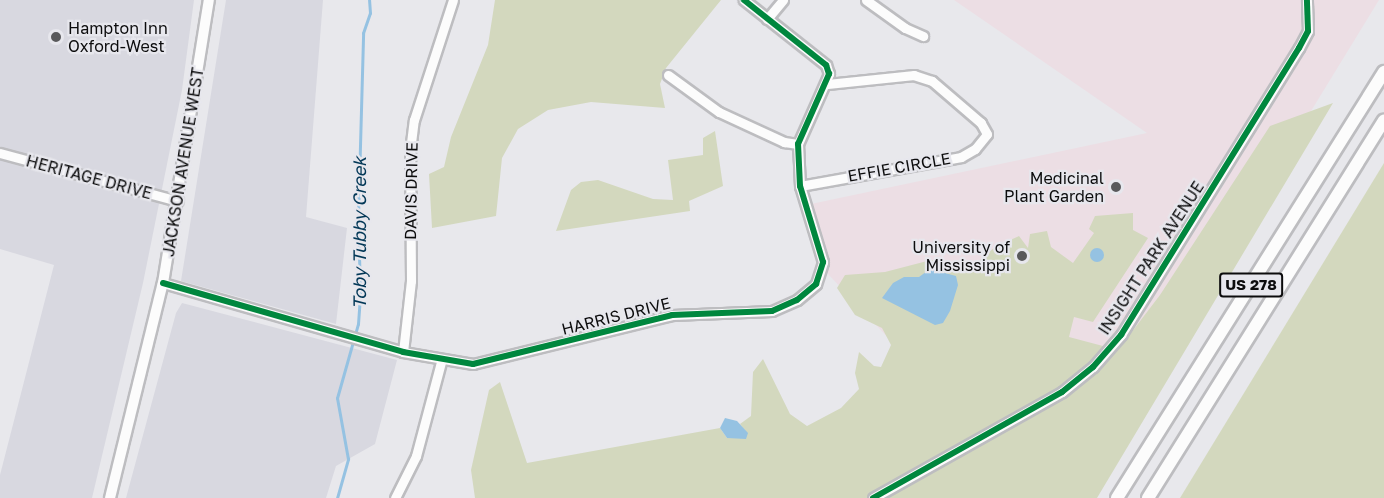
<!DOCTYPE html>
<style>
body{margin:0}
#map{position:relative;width:1384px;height:498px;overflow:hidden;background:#e8e8ec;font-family:"Golos Text",sans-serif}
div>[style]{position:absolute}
.built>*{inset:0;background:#d8d8e0}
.education>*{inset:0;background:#ecdee4}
.green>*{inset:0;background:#d3d8be}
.water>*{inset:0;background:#95c2e2}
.round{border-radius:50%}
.stream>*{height:3px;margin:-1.5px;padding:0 1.5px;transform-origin:1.5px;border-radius:1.5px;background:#95c2e2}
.roads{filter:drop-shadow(2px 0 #bdbdc0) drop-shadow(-2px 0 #bdbdc0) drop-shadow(0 2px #bdbdc0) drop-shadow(0 -2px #bdbdc0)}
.minor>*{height:9px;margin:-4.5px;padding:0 4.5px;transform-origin:4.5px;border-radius:4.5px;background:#fcfcfc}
.major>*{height:10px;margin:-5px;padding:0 5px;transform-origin:5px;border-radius:5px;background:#fcfcfc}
.highway>*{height:12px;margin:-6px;padding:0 6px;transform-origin:6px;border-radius:6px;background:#fcfcfc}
.cycleway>*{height:6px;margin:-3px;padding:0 3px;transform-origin:3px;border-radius:3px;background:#00873e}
.dots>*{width:16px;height:16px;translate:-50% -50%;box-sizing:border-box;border:3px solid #e7e7ed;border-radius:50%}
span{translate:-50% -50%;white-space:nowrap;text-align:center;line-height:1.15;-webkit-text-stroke:4.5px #e7e7ed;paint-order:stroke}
.shield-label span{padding:2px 4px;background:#e7e7ed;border:2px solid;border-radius:4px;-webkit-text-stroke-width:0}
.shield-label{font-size:15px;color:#0c0c0d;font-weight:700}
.poi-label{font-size:16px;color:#0c0c0d}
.left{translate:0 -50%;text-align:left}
.right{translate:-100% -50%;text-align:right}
.street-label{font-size:16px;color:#0c0c0d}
.water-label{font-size:18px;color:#033857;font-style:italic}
</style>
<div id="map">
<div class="built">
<i style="clip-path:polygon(0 0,194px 0,182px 90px,143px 283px,92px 498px,0 498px,0 475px,54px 265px,0 249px)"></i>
<i style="clip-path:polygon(226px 0,323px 0,306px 217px,347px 228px,336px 324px,181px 281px)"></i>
<i style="clip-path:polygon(182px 303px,397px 360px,375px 444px,336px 466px,326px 498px,126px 498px,176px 313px)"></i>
</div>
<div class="education">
<i style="clip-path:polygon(954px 0,1379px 0,1074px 498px,975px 430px,828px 274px,811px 204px,1147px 133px)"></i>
</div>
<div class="green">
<i style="clip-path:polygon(495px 0,721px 0,666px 68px,660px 84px,665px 108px,591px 102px,548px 110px,518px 129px,502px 158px,496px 216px,432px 228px,429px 174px,444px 167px,451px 137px,488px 45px)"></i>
<i style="clip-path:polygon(1333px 103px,1097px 498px,475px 498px,471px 470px,489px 390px,500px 382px,527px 463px,720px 428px,727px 438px,747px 433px,740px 424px,751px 416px,753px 372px,763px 359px,790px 414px,807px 426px,841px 408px,859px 389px,855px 373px,859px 352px,874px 366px,881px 367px,891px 345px,882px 328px,855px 315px,837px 288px,845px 275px,885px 272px,931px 260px,972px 267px,995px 247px,1019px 236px,1028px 248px,1030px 234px,1047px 231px,1051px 247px,1073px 263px,1094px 233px,1089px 229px,1095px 216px,1133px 213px,1133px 230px,1148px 238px,1093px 322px,1074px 317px,1069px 337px,1118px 350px,1160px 295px,1270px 126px)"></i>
<i style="clip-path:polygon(715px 131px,723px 186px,689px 201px,690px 211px,556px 231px,571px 190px,581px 182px,598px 180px,653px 199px,673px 200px,668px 160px,703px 155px,703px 138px)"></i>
<i style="clip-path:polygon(1384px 163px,1384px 498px,1180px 498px)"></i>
</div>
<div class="water">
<i class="round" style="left:1090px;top:248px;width:14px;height:14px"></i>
<i style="clip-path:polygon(930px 269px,956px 276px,958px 285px,950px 311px,943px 323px,935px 325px,882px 298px,893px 283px,904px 277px,919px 277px)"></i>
<i style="clip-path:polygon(725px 418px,737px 421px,748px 433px,746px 439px,727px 438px,720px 428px)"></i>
</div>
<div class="stream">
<i style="left:337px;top:498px;width:41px;rotate:-74.2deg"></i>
<i style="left:348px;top:459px;width:62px;rotate:-100.2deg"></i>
<i style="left:337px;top:398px;width:77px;rotate:-74.2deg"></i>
<i style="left:358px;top:324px;width:31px;rotate:-86deg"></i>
<i style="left:360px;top:293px;width:76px;rotate:-91.5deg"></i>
<i style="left:358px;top:217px;width:184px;rotate:-88.4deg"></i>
<i style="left:363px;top:33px;width:21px;rotate:-71deg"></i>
<i style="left:370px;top:13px;width:13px;rotate:-94deg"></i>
</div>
<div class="roads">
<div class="minor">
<i style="left:866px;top:0;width:48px;rotate:35.7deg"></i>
<i style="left:905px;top:28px;width:20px;rotate:24deg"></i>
<i style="left:767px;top:19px;width:25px;rotate:-50deg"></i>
<i style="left:668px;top:75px;width:63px;rotate:36deg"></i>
<i style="left:719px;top:112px;width:72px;rotate:24.8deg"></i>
<i style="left:784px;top:142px;width:14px;rotate:8deg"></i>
<i style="left:0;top:153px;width:184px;rotate:15.1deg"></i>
<i style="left:800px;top:186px;width:164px;rotate:-10.2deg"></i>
<i style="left:961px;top:157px;width:16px;rotate:-30deg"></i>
<i style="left:975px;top:149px;width:19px;rotate:-51deg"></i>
<i style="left:987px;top:134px;width:13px;rotate:-119deg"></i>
<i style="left:981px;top:123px;width:65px;rotate:-139.4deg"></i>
<i style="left:932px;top:81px;width:19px;rotate:-162deg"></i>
<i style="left:914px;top:75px;width:87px;rotate:174.1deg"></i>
<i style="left:163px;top:283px;width:250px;rotate:16deg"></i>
<i style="left:403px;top:352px;width:71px;rotate:9.7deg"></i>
<i style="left:473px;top:364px;width:205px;rotate:-13.8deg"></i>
<i style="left:672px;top:315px;width:100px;rotate:-2.3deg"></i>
<i style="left:772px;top:311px;width:27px;rotate:-24deg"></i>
<i style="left:797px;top:300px;width:25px;rotate:-40deg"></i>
<i style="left:816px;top:284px;width:23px;rotate:-72deg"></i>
<i style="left:823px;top:262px;width:79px;rotate:-106.8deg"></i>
<i style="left:800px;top:186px;width:42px;rotate:-92.7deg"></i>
<i style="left:798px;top:144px;width:77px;rotate:-66.1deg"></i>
<i style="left:829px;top:74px;width:9px;rotate:-108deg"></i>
<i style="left:826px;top:65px;width:105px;rotate:-141.6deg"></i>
<i style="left:403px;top:352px;width:71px;rotate:-83.6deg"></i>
<i style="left:411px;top:281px;width:130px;rotate:-90.4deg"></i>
<i style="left:410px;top:151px;width:31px;rotate:-83deg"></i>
<i style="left:414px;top:120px;width:126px;rotate:-72deg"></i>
<i style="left:395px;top:498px;width:47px;rotate:-63.4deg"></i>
<i style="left:416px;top:456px;width:97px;rotate:-75.1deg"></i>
<i style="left:873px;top:498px;width:217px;rotate:-29.3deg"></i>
<i style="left:1062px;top:392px;width:40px;rotate:-39deg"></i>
<i style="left:1093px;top:367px;width:43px;rotate:-48.8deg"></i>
<i style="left:1121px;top:335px;width:338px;rotate:-58.2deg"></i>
<i style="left:1299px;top:48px;width:19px;rotate:-62deg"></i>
<i style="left:1308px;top:31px;width:31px;rotate:-92deg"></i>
</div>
<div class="major">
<i style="left:110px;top:498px;width:221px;rotate:-76.2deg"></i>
<i style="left:163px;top:283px;width:287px;rotate:-80.8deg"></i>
</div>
<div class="highway">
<i style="left:1117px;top:498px;width:503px;rotate:-57.92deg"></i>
<i style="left:1148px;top:498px;width:445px;rotate:-58deg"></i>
</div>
</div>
<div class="cycleway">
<i style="left:163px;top:283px;width:250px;rotate:16deg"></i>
<i style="left:403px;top:352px;width:71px;rotate:9.7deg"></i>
<i style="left:473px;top:364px;width:205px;rotate:-13.8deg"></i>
<i style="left:672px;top:315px;width:100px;rotate:-2.3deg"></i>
<i style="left:772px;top:311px;width:27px;rotate:-24deg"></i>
<i style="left:797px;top:300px;width:25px;rotate:-40deg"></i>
<i style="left:816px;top:284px;width:23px;rotate:-72deg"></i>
<i style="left:823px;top:262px;width:79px;rotate:-106.8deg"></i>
<i style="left:800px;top:186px;width:42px;rotate:-92.7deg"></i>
<i style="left:798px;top:144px;width:77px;rotate:-66.1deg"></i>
<i style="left:829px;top:74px;width:9px;rotate:-108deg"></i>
<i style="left:826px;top:65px;width:105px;rotate:-141.6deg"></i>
<i style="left:873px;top:498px;width:217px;rotate:-29.3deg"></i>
<i style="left:1062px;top:392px;width:40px;rotate:-39deg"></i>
<i style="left:1093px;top:367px;width:43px;rotate:-48.8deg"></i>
<i style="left:1121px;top:335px;width:338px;rotate:-58.2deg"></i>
<i style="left:1299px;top:48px;width:19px;rotate:-62deg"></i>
<i style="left:1308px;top:31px;width:31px;rotate:-92deg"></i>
</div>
<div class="dots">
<i style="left:56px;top:37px;background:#59595b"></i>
<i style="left:1116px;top:187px;background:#59595b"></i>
<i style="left:1022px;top:256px;background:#59595b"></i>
</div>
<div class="shield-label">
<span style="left:1251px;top:285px">US 278</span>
</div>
<div class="poi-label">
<span class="left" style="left:68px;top:37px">Hampton Inn<br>Oxford-West</span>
<span class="right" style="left:1104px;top:187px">Medicinal<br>Plant Garden</span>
<span class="right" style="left:1010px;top:256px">University of<br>Mississippi</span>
</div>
<div class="street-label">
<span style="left:183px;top:162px;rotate:-81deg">JACKSON AVENUE WEST</span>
<span style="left:899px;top:167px;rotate:-10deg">EFFIE CIRCLE</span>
<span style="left:89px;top:177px;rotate:15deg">HERITAGE DRIVE</span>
<span style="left:411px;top:191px;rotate:-89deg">DAVIS DRIVE</span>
<span style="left:1151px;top:258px;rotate:-57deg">INSIGHT PARK AVENUE</span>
<span style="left:616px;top:316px;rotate:-14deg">HARRIS DRIVE</span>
</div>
<div class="water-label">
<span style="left:359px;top:233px;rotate:-90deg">Toby Tubby Creek</span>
</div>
</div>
